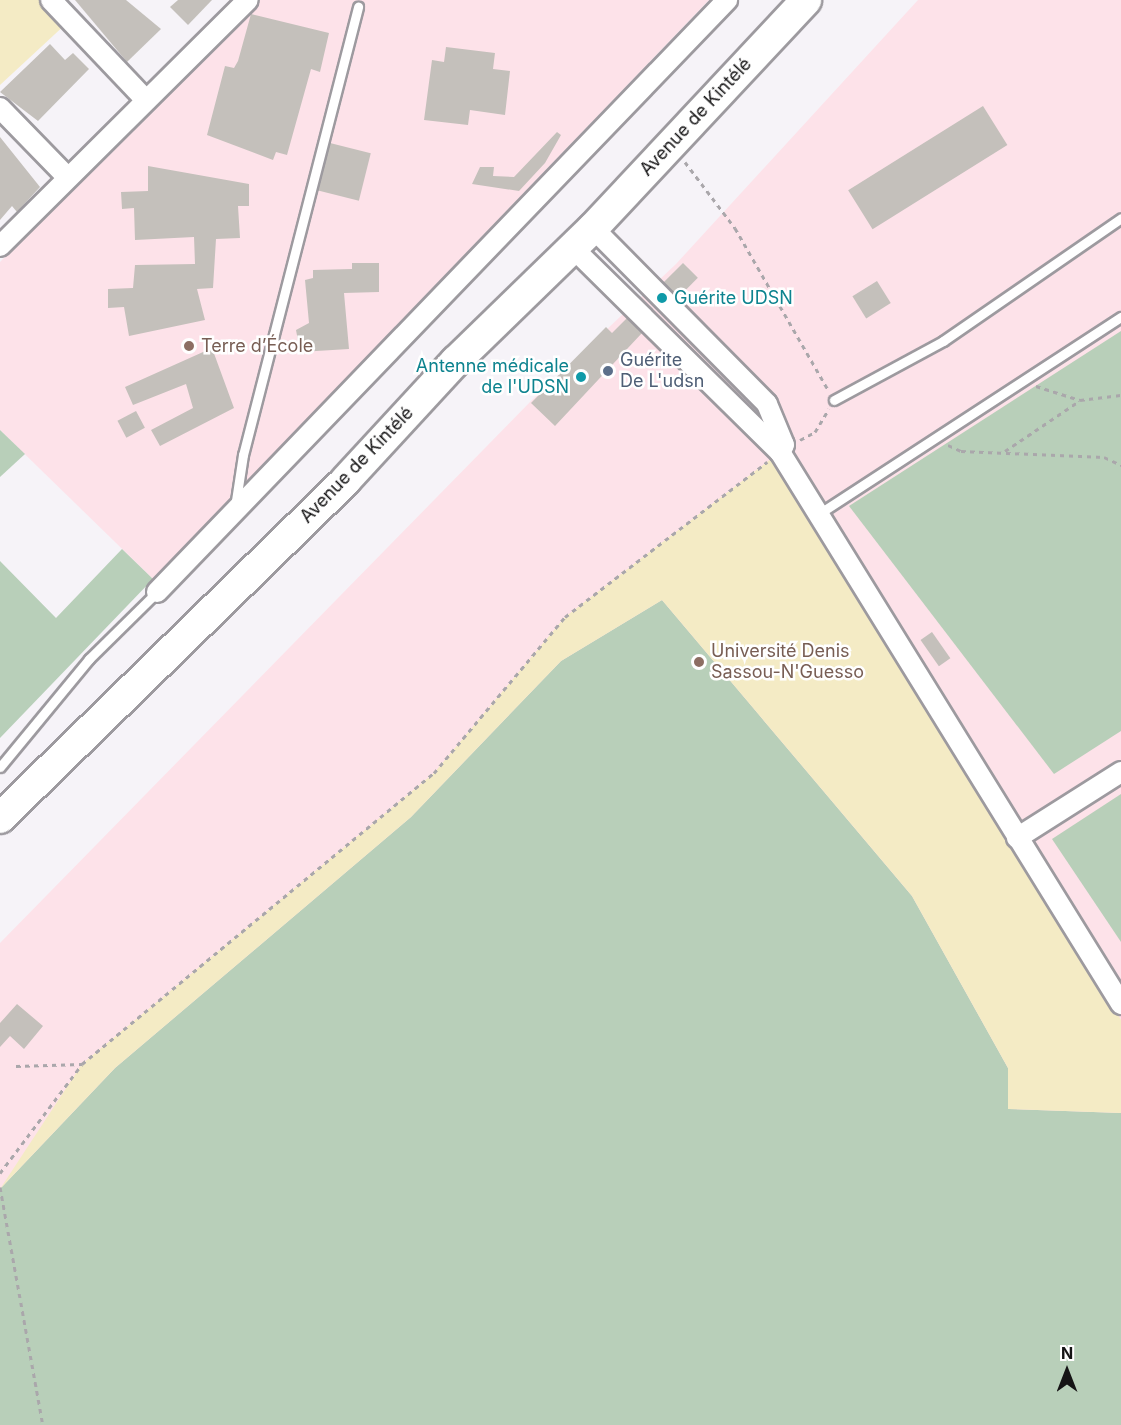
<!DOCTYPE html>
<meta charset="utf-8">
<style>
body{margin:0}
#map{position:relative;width:1121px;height:1425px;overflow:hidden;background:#f6f3f8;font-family:Inter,sans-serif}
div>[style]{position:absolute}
.education>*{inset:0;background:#fde2e9}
.green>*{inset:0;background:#b8cfb9}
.sand>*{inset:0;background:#f4ebc5}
.building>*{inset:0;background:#c4c0bb;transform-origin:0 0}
.path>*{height:3px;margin-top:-1.5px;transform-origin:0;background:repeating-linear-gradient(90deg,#aaa7ab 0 4.5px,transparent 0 9px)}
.roads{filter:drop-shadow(2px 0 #9d9a9f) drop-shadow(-2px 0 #9d9a9f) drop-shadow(0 2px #9d9a9f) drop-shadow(0 -2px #9d9a9f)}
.service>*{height:9px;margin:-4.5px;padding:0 4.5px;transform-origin:4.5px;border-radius:4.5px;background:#fff}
.minor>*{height:20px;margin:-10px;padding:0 10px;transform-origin:10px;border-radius:10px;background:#fff}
.primary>*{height:30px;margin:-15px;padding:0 15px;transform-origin:15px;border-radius:15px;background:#fff}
.dots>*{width:16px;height:16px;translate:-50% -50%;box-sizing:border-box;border:3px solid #fff;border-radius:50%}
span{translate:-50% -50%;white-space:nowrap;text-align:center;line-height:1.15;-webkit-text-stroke:5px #fff;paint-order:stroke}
.street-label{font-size:18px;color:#151415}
.culture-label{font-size:18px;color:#0d838f}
.left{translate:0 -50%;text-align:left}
.right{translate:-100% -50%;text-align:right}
.education-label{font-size:18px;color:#785e54}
.service-label{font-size:18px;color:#4e5e75}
.north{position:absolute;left:1037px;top:1341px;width:60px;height:60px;-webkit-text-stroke:4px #fff;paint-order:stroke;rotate:0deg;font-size:16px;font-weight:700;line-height:24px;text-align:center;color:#151415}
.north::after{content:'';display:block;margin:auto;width:21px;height:27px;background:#151415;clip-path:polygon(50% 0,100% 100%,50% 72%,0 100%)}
</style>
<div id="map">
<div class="education">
<i style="clip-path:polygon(259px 0,709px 0,153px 579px,0 430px,0 262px)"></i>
<i style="clip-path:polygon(918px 0,1121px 0,1121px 1425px,0 1425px,0 943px,532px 400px,676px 264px)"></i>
</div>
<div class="green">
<i style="clip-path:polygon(1121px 331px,1121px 731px,1054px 774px,849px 506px)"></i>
<i style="clip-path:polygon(0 430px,25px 454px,0 477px)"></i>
<i style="clip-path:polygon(122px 549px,153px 579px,0 738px,0 561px,56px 618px)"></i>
<i style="clip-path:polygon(662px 600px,912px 896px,1008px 1068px,1009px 1109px,1121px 1113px,1121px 1425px,0 1425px,0 1189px,115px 1068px,411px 817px,561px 661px)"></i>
<i style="clip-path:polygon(1121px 794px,1121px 942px,1052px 839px)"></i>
</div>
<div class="sand">
<i style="clip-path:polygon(0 0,46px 0,68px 22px,0 85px)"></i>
<i style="clip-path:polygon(780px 452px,1017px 838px,1121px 1020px,1121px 1113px,1008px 1109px,1008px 1068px,912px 896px,662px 600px,561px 661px,411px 817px,115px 1068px,0 1189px,82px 1064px,434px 773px,565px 617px)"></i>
</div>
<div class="building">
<i style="clip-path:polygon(75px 0,126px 0,161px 29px,127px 62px)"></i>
<i style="clip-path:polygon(178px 0,212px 0,188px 25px,170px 7px)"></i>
<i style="clip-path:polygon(251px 14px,329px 33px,320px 72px,311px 69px,287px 155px,276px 152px,273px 160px,207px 135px,225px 66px,234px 68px,238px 61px)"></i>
<i style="clip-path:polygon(50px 44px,65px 60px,73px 53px,89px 69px,38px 121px,0 92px)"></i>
<i style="clip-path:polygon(446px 47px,495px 53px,493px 69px,510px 71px,505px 115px,470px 110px,468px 125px,424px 120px,432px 60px,444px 62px)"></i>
<i style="left:983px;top:106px;width:46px;height:159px;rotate:58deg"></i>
<i style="clip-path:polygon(557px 132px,561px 135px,545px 163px,519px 191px,472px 184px,480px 167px,494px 167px,493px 176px,514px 177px)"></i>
<i style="clip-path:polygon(0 137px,40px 187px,17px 212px,12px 206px,0 220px)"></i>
<i style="left:330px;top:143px;width:42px;height:49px;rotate:14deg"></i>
<i style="clip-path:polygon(148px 166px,249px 184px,249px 206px,238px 206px,240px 238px,216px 239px,213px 288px,197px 289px,205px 320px,129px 336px,124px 307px,108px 308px,108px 289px,133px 288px,135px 265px,195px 264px,194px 237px,135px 240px,134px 208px,122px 209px,121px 192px,148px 191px)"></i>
<i style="clip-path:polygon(352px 263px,379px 263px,379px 292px,344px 293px,349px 349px,300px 352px,296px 330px,309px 323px,305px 280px,313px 278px,313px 270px,352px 269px)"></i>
<i style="left:683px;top:263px;width:21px;height:28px;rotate:45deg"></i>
<i style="left:877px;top:281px;width:26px;height:29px;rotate:58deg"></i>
<i style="clip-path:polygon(627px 318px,642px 333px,555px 426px,531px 403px,606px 327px,612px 333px)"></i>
<i style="clip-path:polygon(212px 348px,234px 408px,160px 446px,151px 430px,193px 408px,186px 384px,133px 405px,125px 387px)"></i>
<i style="left:136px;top:411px;width:19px;height:21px;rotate:62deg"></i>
<i style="left:932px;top:632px;width:32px;height:14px;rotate:55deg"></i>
<i style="clip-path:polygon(17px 1004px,43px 1026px,24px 1049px,10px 1036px,0 1047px,0 1023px)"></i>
</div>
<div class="path">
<i style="left:685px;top:162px;width:83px;rotate:52.9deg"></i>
<i style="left:735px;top:228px;width:187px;rotate:60.1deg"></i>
<i style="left:1036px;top:386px;width:46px;rotate:17.7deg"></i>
<i style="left:1080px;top:400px;width:41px;rotate:-7deg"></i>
<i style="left:800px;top:440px;width:17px;rotate:-28deg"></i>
<i style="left:815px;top:432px;width:27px;rotate:-59deg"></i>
<i style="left:948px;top:445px;width:14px;rotate:25deg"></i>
<i style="left:961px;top:451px;width:143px;rotate:2.4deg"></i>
<i style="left:1104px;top:457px;width:19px;rotate:25deg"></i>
<i style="left:1005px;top:451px;width:89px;rotate:-34deg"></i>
<i style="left:16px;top:1066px;width:66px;rotate:-1.7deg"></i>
<i style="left:82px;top:1064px;width:457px;rotate:-39.6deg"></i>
<i style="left:434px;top:773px;width:204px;rotate:-50deg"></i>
<i style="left:565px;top:617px;width:255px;rotate:-37.5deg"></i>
<i style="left:0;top:1173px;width:136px;rotate:-53deg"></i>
<i style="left:0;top:1187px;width:242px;rotate:79.8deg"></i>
</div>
<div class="roads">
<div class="service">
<i style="left:834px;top:400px;width:124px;rotate:-28.4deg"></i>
<i style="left:943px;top:341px;width:216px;rotate:-34.6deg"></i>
<i style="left:235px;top:507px;width:53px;rotate:-81.3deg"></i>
<i style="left:243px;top:455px;width:463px;rotate:-75.6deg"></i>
<i style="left:817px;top:515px;width:363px;rotate:-33.1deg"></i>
<i style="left:0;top:767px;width:140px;rotate:-50.5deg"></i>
<i style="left:89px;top:659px;width:95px;rotate:-44.6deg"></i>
</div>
<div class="minor">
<i style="left:51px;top:0;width:138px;rotate:46.5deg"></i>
<i style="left:0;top:108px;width:96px;rotate:45.8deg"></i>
<i style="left:593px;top:228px;width:247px;rotate:45.3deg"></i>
<i style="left:767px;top:404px;width:44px;rotate:67.5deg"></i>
<i style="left:784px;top:445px;width:8px;rotate:120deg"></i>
<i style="left:0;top:246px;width:349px;rotate:-44.8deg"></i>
<i style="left:573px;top:248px;width:291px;rotate:44.6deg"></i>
<i style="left:780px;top:452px;width:649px;rotate:58.29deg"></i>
<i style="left:157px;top:592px;width:822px;rotate:-46.08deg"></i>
<i style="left:1017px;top:838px;width:123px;rotate:-32.4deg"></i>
</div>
<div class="primary">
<i style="left:0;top:818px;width:484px;rotate:-44.3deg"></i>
<i style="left:346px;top:480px;width:162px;rotate:-47.3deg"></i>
<i style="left:456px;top:361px;width:191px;rotate:-44.2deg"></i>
<i style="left:593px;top:228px;width:312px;rotate:-46.9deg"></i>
</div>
</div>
<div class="dots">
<i style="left:662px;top:298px;background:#0f9aa8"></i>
<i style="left:189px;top:346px;background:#8d6e63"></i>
<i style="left:608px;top:371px;background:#5c6f8a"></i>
<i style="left:581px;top:377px;background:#0f9aa8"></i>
<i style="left:699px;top:662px;background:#8d6e63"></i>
</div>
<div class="street-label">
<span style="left:696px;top:117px;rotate:-47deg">Avenue de Kintélé</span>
<span style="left:357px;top:465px;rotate:-46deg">Avenue de Kintélé</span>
</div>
<div class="culture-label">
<span class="left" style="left:674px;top:298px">Guérite UDSN</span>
<span class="right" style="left:569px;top:377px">Antenne médicale<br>de l'UDSN</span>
</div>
<div class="education-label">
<span class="left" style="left:201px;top:346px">Terre d’École</span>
<span class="left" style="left:711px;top:662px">Université Denis<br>Sassou-N'Guesso</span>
</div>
<div class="service-label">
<span class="left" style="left:620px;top:371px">Guérite<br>De L'udsn</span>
</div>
<div class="north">N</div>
</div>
